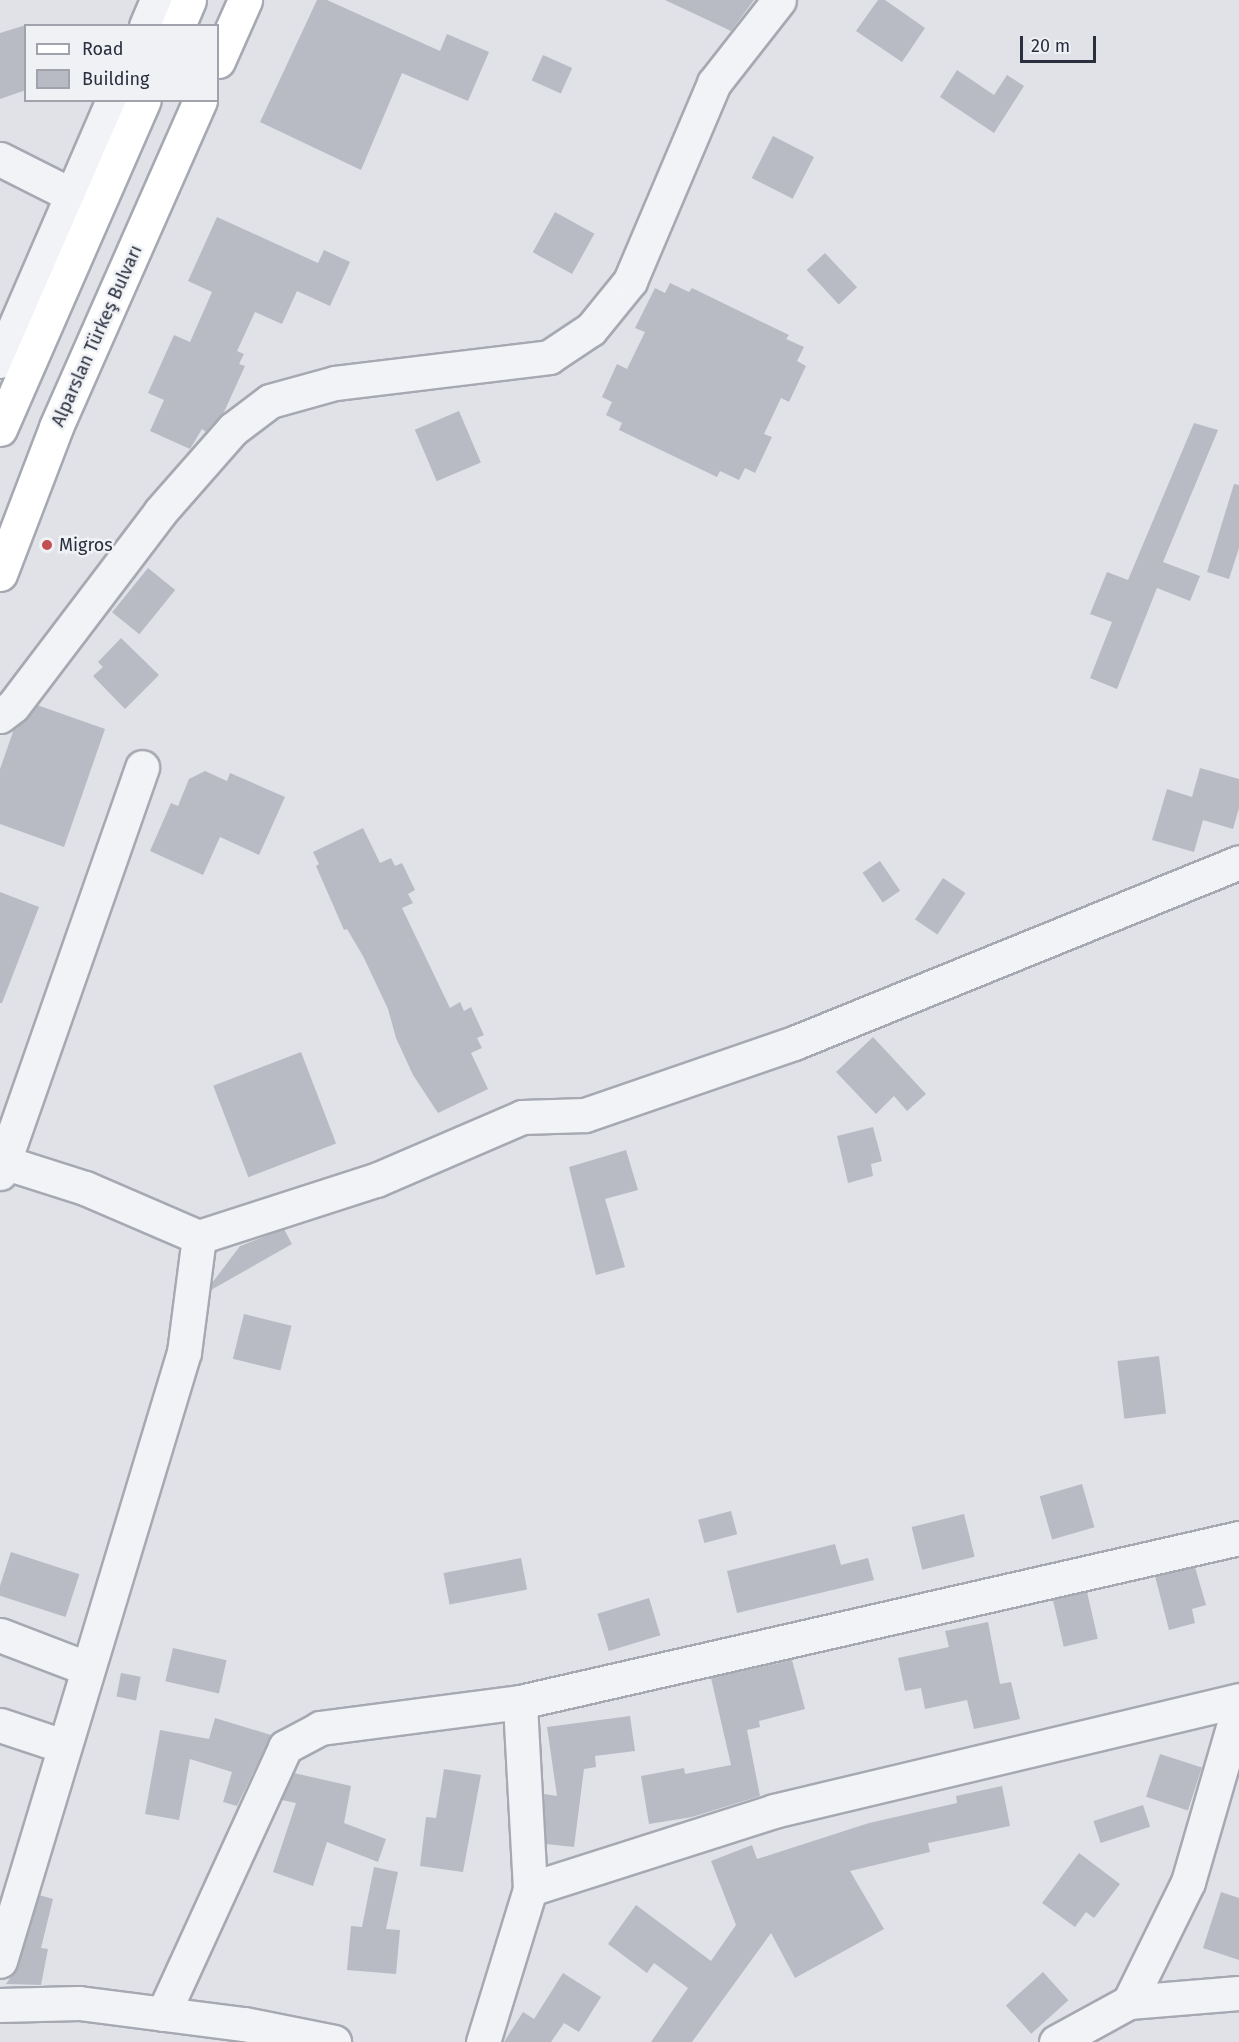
<!DOCTYPE html>
<meta charset="utf-8">
<style>
body{margin:0}
#map{position:relative;width:1239px;height:2042px;overflow:hidden;background:#e0e2e8;font-family:"Fira Sans",sans-serif}
div>[style]{position:absolute}
.building>*{inset:0;background:#b8bbc4;transform-origin:0 0}
.roads{filter:drop-shadow(2px 0 #a6a9b2) drop-shadow(-2px 0 #a6a9b2) drop-shadow(0 2px #a6a9b2) drop-shadow(0 -2px #a6a9b2)}
.minor>*{height:33px;margin:-16.5px;padding:0 16.5px;transform-origin:16.5px;border-radius:16.5px;background:#f2f3f6}
.major>*{height:33px;margin:-16.5px;padding:0 16.5px;transform-origin:16.5px;border-radius:16.5px;background:#fff}
.dots>*{width:16px;height:16px;translate:-50% -50%;box-sizing:border-box;border:3px solid #eff1f5;border-radius:50%}
span{translate:-50% -50%;white-space:nowrap;text-align:center;line-height:1.15;-webkit-text-stroke:5px #eff1f5;paint-order:stroke}
.street-label{font-size:18px;color:#2a2f3e}
.poi-label{font-size:18px;color:#2a2f3e}
.left{translate:0 -50%;text-align:left}
.legend{position:absolute;left:24px;top:24px;width:195px;height:78px;box-sizing:border-box;background:#eff1f5;border:2px solid #a0a3ac;margin:0;padding:8px 10px;list-style:none;font-size:18px;color:#2a2f3e}
.legend li{display:flex;align-items:center;gap:12px;height:30px}
.legend b{width:30px;border:2px solid #a0a3ac}
.scale{position:absolute;left:1020px;top:36px;width:76px;height:27px;box-sizing:border-box;border:3px solid #2a2f3e;border-top:0;padding-left:8px;font-size:18px;line-height:21px;white-space:nowrap;color:#2a2f3e;-webkit-text-stroke:4px #eff1f5;paint-order:stroke}
</style>
<div id="map">
<div class="building">
<i style="clip-path:polygon(317px 0,327px 0,440px 51px,447px 34px,489px 52px,468px 101px,402px 73px,361px 170px,260px 122px)"></i>
<i style="clip-path:polygon(665px 0,754px 0,731px 31px)"></i>
<i style="clip-path:polygon(878px 0,885px 0,925px 28px,902px 62px,856px 31px)"></i>
<i style="clip-path:polygon(26px 25px,26px 90px,0 99px,0 33px)"></i>
<i style="left:543px;top:55px;width:32px;height:28px;rotate:24deg"></i>
<i style="clip-path:polygon(957px 70px,994px 95px,1007px 75px,1024px 86px,994px 133px,940px 97px)"></i>
<i style="left:773px;top:136px;width:46px;height:47px;rotate:27deg"></i>
<i style="left:555px;top:212px;width:45px;height:46px;rotate:29deg"></i>
<i style="clip-path:polygon(217px 217px,318px 263px,324px 250px,350px 262px,330px 306px,297px 291px,282px 324px,255px 312px,237px 351px,244px 354px,239px 364px,245px 366px,224px 412px,206px 432px,202px 429px,190px 449px,150px 431px,164px 400px,148px 393px,174px 335px,190px 342px,212px 292px,188px 281px)"></i>
<i style="left:825px;top:253px;width:47px;height:25px;rotate:47deg"></i>
<i style="clip-path:polygon(670px 283px,689px 292px,692px 288px,789px 335px,786px 339px,804px 347px,797px 361px,806px 366px,789px 402px,781px 398px,764px 434px,772px 437px,755px 473px,745px 468px,739px 480px,720px 471px,717px 477px,619px 430px,622px 423px,606px 415px,612px 402px,602px 397px,617px 364px,627px 369px,645px 332px,635px 328px,655px 288px,665px 293px)"></i>
<i style="left:459px;top:411px;width:56px;height:48px;rotate:67deg"></i>
<i style="clip-path:polygon(1194px 423px,1218px 430px,1163px 562px,1200px 576px,1190px 601px,1157px 588px,1117px 689px,1090px 678px,1112px 622px,1090px 614px,1107px 572px,1128px 580px)"></i>
<i style="clip-path:polygon(1234px 484px,1239px 485px,1239px 548px,1229px 579px,1207px 572px)"></i>
<i style="left:148px;top:568px;width:35px;height:57px;rotate:39deg"></i>
<i style="clip-path:polygon(121px 638px,159px 675px,125px 709px,93px 676px,103px 667px,98px 662px)"></i>
<i style="clip-path:polygon(37px 705px,105px 729px,64px 847px,0 824px,0 769px,14px 729px)"></i>
<i style="clip-path:polygon(1200px 768px,1239px 779px,1239px 808px,1233px 829px,1203px 820px,1194px 852px,1152px 840px,1167px 789px,1192px 797px)"></i>
<i style="clip-path:polygon(205px 771px,227px 781px,230px 773px,285px 797px,259px 855px,220px 837px,203px 875px,150px 851px,171px 803px,178px 806px,189px 779px)"></i>
<i style="clip-path:polygon(363px 828px,380px 863px,391px 858px,395px 866px,402px 863px,415px 890px,408px 894px,413px 903px,402px 908px,450px 1008px,460px 1002px,464px 1011px,471px 1007px,484px 1035px,477px 1038px,482px 1048px,471px 1053px,488px 1089px,438px 1113px,413px 1075px,396px 1038px,388px 1009px,363px 956px,347px 929px,344px 930px,316px 866px,319px 864px,313px 852px)"></i>
<i style="left:880px;top:861px;width:36px;height:21px;rotate:56deg"></i>
<i style="left:943px;top:878px;width:27px;height:50px;rotate:34deg"></i>
<i style="clip-path:polygon(0 892px,39px 907px,2px 1003px,0 1003px)"></i>
<i style="clip-path:polygon(873px 1037px,926px 1094px,907px 1111px,894px 1096px,876px 1114px,836px 1072px)"></i>
<i style="left:301px;top:1052px;width:98px;height:94px;rotate:69deg"></i>
<i style="clip-path:polygon(873px 1127px,882px 1161px,871px 1164px,873px 1176px,848px 1183px,837px 1136px)"></i>
<i style="clip-path:polygon(626px 1150px,638px 1190px,605px 1199px,625px 1267px,596px 1275px,569px 1167px)"></i>
<i style="clip-path:polygon(284px 1229px,292px 1244px,211px 1290px,212px 1283px,240px 1246px)"></i>
<i style="left:244px;top:1314px;width:49px;height:46px;rotate:14deg"></i>
<i style="left:1159px;top:1356px;width:58px;height:42px;rotate:83deg"></i>
<i style="left:1082px;top:1484px;width:45px;height:44px;rotate:74deg"></i>
<i style="left:731px;top:1511px;width:24px;height:34px;rotate:75deg"></i>
<i style="left:964px;top:1514px;width:44px;height:54px;rotate:76deg"></i>
<i style="clip-path:polygon(835px 1544px,841px 1565px,868px 1558px,874px 1580px,737px 1613px,727px 1571px)"></i>
<i style="left:11px;top:1552px;width:72px;height:45px;rotate:18deg"></i>
<i style="left:521px;top:1558px;width:32px;height:79px;rotate:79deg"></i>
<i style="clip-path:polygon(1195px 1567px,1206px 1605px,1192px 1609px,1195px 1623px,1169px 1630px,1155px 1576px)"></i>
<i style="left:1087px;top:1592px;width:48px;height:35px;rotate:77deg"></i>
<i style="left:649px;top:1598px;width:39px;height:54px;rotate:73deg"></i>
<i style="clip-path:polygon(988px 1622px,1000px 1684px,1011px 1682px,1020px 1719px,974px 1729px,967px 1700px,925px 1709px,921px 1688px,905px 1691px,898px 1658px,949px 1647px,945px 1631px)"></i>
<i style="left:173px;top:1648px;width:55px;height:34px;rotate:13deg"></i>
<i style="clip-path:polygon(792px 1660px,805px 1709px,759px 1721px,760px 1727px,747px 1730px,760px 1796px,692px 1817px,649px 1824px,641px 1776px,684px 1768px,685px 1774px,731px 1765px,711px 1678px)"></i>
<i style="left:121px;top:1673px;width:20px;height:24px;rotate:11deg"></i>
<i style="clip-path:polygon(630px 1716px,635px 1751px,595px 1756px,596px 1767px,584px 1769px,574px 1847px,546px 1844px,544px 1794px,557px 1796px,547px 1727px)"></i>
<i style="clip-path:polygon(215px 1718px,271px 1735px,237px 1806px,223px 1802px,232px 1772px,190px 1759px,179px 1820px,145px 1814px,160px 1730px,209px 1739px)"></i>
<i style="left:1160px;top:1754px;width:44px;height:45px;rotate:18deg"></i>
<i style="clip-path:polygon(444px 1769px,481px 1775px,463px 1872px,420px 1866px,426px 1817px,436px 1818px)"></i>
<i style="clip-path:polygon(294px 1773px,351px 1786px,344px 1823px,386px 1839px,378px 1862px,327px 1842px,313px 1886px,273px 1872px,296px 1803px,282px 1800px)"></i>
<i style="clip-path:polygon(1002px 1786px,1010px 1826px,928px 1843px,930px 1852px,850px 1871px,884px 1929px,795px 1978px,771px 1933px,692px 2042px,651px 2042px,688px 1988px,654px 1963px,647px 1973px,608px 1944px,636px 1905px,711px 1961px,736px 1925px,711px 1861px,752px 1845px,757px 1859px,869px 1823px,957px 1803px,956px 1796px)"></i>
<i style="left:1143px;top:1805px;width:23px;height:52px;rotate:72deg"></i>
<i style="clip-path:polygon(1079px 1853px,1120px 1884px,1094px 1918px,1086px 1912px,1075px 1927px,1042px 1903px)"></i>
<i style="clip-path:polygon(374px 1867px,398px 1872px,386px 1929px,400px 1930px,396px 1974px,347px 1970px,351px 1926px,362px 1927px)"></i>
<i style="clip-path:polygon(1221px 1892px,1239px 1898px,1239px 1960px,1203px 1948px)"></i>
<i style="clip-path:polygon(39px 1895px,53px 1899px,41px 1948px,48px 1949px,41px 1985px,6px 1984px,18px 1966px)"></i>
<i style="left:1043px;top:1972px;width:38px;height:50px;rotate:48deg"></i>
<i style="clip-path:polygon(563px 1973px,601px 1997px,579px 2032px,564px 2023px,551px 2042px,504px 2042px,523px 2012px,534px 2019px)"></i>
</div>
<div class="roads">
<div class="minor">
<i style="left:146px;top:26px;width:28px;rotate:-67deg"></i>
<i style="left:0;top:159px;width:100px;rotate:26.8deg"></i>
<i style="left:0;top:361px;width:284px;rotate:-66.6deg"></i>
<i style="left:0;top:716px;width:16px;rotate:-38deg"></i>
<i style="left:13px;top:706px;width:243px;rotate:-52.8deg"></i>
<i style="left:160px;top:512px;width:111px;rotate:-48.7deg"></i>
<i style="left:233px;top:429px;width:46px;rotate:-37.1deg"></i>
<i style="left:270px;top:401px;width:67px;rotate:-15.5deg"></i>
<i style="left:335px;top:383px;width:216px;rotate:-6.9deg"></i>
<i style="left:549px;top:357px;width:50px;rotate:-33.7deg"></i>
<i style="left:591px;top:329px;width:62px;rotate:-50.9deg"></i>
<i style="left:630px;top:281px;width:215px;rotate:-67deg"></i>
<i style="left:714px;top:83px;width:105px;rotate:-51.9deg"></i>
<i style="left:0;top:1161px;width:89px;rotate:17.6deg"></i>
<i style="left:85px;top:1188px;width:124px;rotate:23.3deg"></i>
<i style="left:199px;top:1237px;width:116px;rotate:97.4deg"></i>
<i style="left:184px;top:1352px;width:636px;rotate:106.81deg"></i>
<i style="left:0;top:1173px;width:430px;rotate:-70.7deg"></i>
<i style="left:199px;top:1237px;width:186px;rotate:-17.9deg"></i>
<i style="left:376px;top:1180px;width:159px;rotate:-23.3deg"></i>
<i style="left:522px;top:1117px;width:63px;rotate:-1.8deg"></i>
<i style="left:585px;top:1115px;width:221px;rotate:-19deg"></i>
<i style="left:794px;top:1043px;width:480px;rotate:-22.1deg"></i>
<i style="left:0;top:1635px;width:92px;rotate:21deg"></i>
<i style="left:0;top:1725px;width:66px;rotate:18.4deg"></i>
<i style="left:530px;top:1889px;width:256px;rotate:-17.7deg"></i>
<i style="left:774px;top:1811px;width:478px;rotate:-13.4deg"></i>
<i style="left:1129px;top:2002px;width:134px;rotate:-63.8deg"></i>
<i style="left:1188px;top:1882px;width:183px;rotate:-73.8deg"></i>
<i style="left:0;top:2005px;width:79px;rotate:-1.5deg"></i>
<i style="left:79px;top:2003px;width:166px;rotate:7.3deg"></i>
<i style="left:244px;top:2024px;width:92px;rotate:11.3deg"></i>
<i style="left:163px;top:2014px;width:294px;rotate:-65.4deg"></i>
<i style="left:285px;top:1747px;width:40px;rotate:-28deg"></i>
<i style="left:320px;top:1728px;width:202px;rotate:-7.4deg"></i>
<i style="left:520px;top:1702px;width:737px;rotate:-12.85deg"></i>
<i style="left:483px;top:2042px;width:160px;rotate:-72.9deg"></i>
<i style="left:530px;top:1889px;width:187px;rotate:-93.1deg"></i>
<i style="left:1056px;top:2042px;width:83px;rotate:-28.7deg"></i>
<i style="left:1129px;top:2002px;width:110px;rotate:-4.7deg"></i>
</div>
<div class="major">
<i style="left:178px;top:26px;width:28px;rotate:-67deg"></i>
<i style="left:218px;top:61px;width:67px;rotate:-66.1deg"></i>
<i style="left:0;top:429px;width:359px;rotate:-66.4deg"></i>
<i style="left:0;top:574px;width:157px;rotate:-69.1deg"></i>
<i style="left:56px;top:427px;width:357px;rotate:-66.2deg"></i>
</div>
</div>
<div class="dots">
<i style="left:47px;top:545px;background:#c24f54"></i>
</div>
<div class="street-label">
<span style="left:97px;top:336px;rotate:-66deg">Alparslan Türkeş Bulvarı</span>
</div>
<div class="poi-label">
<span class="left" style="left:59px;top:545px">Migros</span>
</div>
<ul class="legend">
<li><b style="height:8px;background:#fff"></b>Road</li>
<li><b style="height:16px;background:#b8bbc4"></b>Building</li>
</ul>
<div class="scale">20 m</div>
</div>
